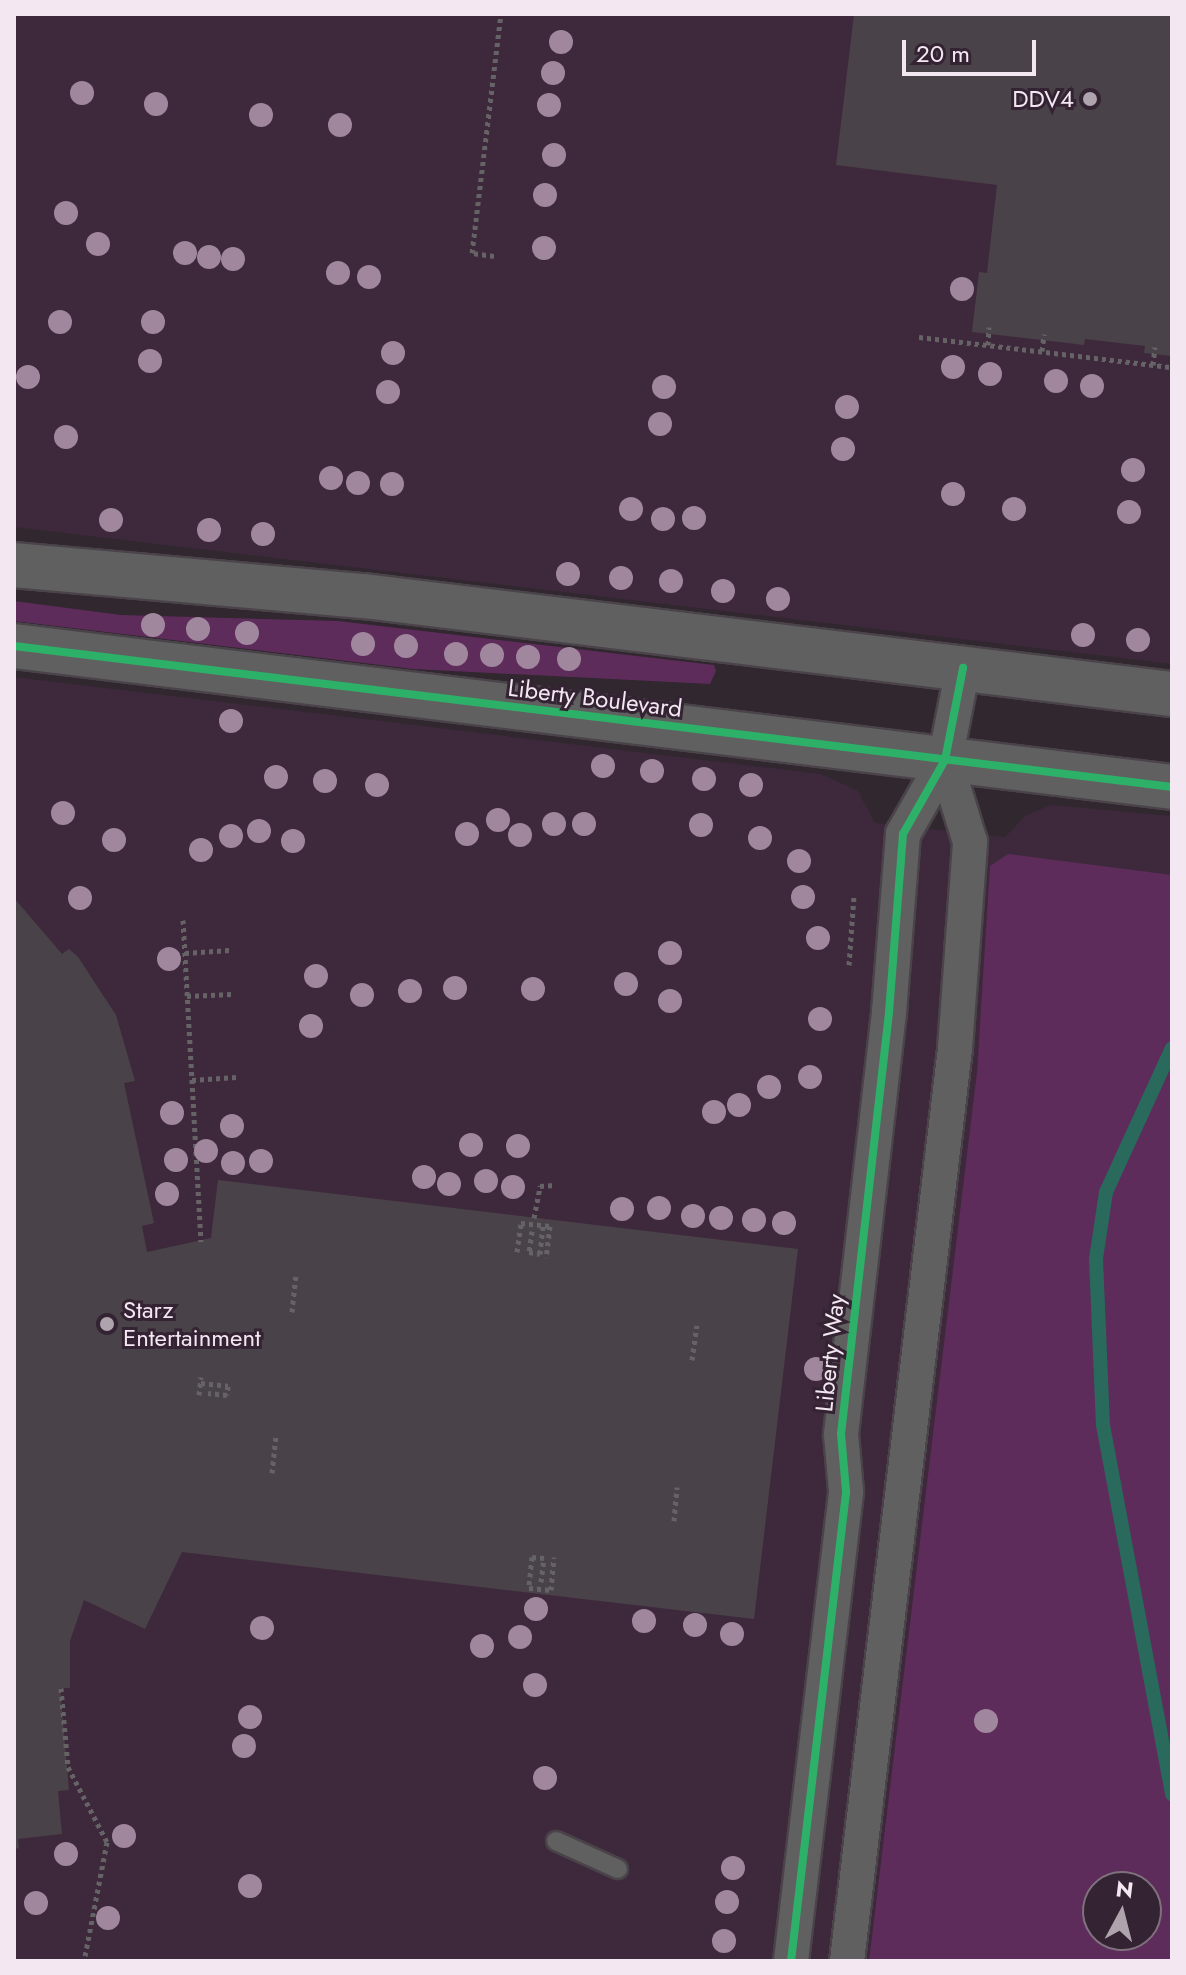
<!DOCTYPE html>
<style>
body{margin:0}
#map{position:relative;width:1186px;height:1975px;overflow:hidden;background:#30272f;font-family:Jost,sans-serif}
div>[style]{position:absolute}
.built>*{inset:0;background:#3d293b}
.green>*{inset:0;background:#5d2c5a}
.stream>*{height:14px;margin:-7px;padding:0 7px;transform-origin:7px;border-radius:7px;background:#296a5d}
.building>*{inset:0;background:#4a4249}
.path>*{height:5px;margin-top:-2.5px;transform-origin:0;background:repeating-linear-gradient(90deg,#666366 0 4px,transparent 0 8px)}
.roads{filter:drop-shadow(2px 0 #4a4349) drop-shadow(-2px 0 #4a4349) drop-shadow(0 2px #4a4349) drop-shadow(0 -2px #4a4349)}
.service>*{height:18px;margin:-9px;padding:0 9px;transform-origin:9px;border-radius:9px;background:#606061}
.minor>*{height:34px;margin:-17px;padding:0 17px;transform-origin:17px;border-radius:17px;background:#606061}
.tertiary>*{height:44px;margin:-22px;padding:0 22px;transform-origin:22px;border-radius:22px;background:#606061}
.cycleway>*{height:8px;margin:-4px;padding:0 4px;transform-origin:4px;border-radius:4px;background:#2db169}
.trees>*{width:24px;height:24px;margin:-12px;border-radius:50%;background:#a0879e}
.dots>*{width:22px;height:22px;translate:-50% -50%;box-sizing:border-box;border:4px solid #342332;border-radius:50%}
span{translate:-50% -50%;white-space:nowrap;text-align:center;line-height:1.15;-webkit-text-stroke:6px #342332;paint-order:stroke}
.poi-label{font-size:24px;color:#f3e7f1}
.right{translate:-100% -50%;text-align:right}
.left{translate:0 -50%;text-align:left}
.street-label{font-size:24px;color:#f3e7f1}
.frame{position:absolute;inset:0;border:16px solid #f3e7f1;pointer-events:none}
.north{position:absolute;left:1082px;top:1871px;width:80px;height:80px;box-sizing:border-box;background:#342332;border:2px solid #80717e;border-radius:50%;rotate:7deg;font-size:22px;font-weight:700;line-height:32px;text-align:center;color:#f3e7f1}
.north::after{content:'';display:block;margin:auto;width:28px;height:36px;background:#afa4ad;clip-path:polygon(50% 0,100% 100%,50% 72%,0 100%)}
.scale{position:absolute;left:902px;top:40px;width:134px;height:36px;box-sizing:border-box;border:4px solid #f3e7f1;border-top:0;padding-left:10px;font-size:24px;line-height:28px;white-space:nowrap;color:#f3e7f1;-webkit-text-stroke:6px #342332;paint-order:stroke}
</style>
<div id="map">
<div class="built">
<i style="clip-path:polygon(14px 14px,1172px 14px,1172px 664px,14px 527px)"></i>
<i style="clip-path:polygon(evenodd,14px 677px,821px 774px,858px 791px,875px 823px,1005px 837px,1026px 815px,1051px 805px,1172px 816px,1172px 1961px,14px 1961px,14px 677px,1098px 1887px,1146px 1887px,1146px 1935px,1098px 1935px,1098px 1887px)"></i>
</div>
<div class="green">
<i style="clip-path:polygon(14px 601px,121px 615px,338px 621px,714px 665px,716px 671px,710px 684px,413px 669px,14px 621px)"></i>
<i style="clip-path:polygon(evenodd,1008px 854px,1172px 875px,1172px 1961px,869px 1961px,977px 1072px,990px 866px,1008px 854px,1098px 1887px,1146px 1887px,1146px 1935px,1098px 1935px,1098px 1887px)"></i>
</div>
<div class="stream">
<i style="left:1172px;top:1048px;width:158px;rotate:114.6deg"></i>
<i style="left:1106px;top:1192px;width:68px;rotate:98.5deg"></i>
<i style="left:1096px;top:1259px;width:166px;rotate:87.6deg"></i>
<i style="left:1103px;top:1425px;width:376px;rotate:79.4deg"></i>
</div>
<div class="building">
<i style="clip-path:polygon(854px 14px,1172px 14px,1172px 356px,1144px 353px,1145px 346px,1085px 339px,1084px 345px,972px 332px,979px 272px,987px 273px,997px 185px,836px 165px)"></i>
<i style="clip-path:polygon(14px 898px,62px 954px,69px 949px,78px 957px,116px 1015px,135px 1081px,124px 1083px,154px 1223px,142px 1226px,147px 1252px,211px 1238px,218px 1180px,798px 1249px,754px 1619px,182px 1552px,145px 1629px,84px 1600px,70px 1641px,70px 1688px,60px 1688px,69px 1790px,58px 1791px,62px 1834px,18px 1839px,19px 1848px,14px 1849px)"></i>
</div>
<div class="path">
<i style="left:494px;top:256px;width:22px;rotate:-172deg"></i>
<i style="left:472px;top:253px;width:241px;rotate:-83.1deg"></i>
<i style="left:919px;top:337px;width:255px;rotate:6.8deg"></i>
<i style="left:988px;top:345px;width:18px;rotate:-87deg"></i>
<i style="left:1042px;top:351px;width:17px;rotate:-83deg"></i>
<i style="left:1153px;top:365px;width:18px;rotate:-84deg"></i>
<i style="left:183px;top:920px;width:322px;rotate:86.8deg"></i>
<i style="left:185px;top:953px;width:45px;rotate:-3.8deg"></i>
<i style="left:849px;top:965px;width:70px;rotate:-85.9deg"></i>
<i style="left:187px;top:996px;width:45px;rotate:-2.5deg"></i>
<i style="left:192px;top:1080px;width:44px;rotate:-3.9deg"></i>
<i style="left:534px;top:1218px;width:33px;rotate:-79deg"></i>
<i style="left:540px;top:1186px;width:15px;rotate:-4deg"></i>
<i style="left:532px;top:1231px;width:21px;rotate:98deg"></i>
<i style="left:529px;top:1252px;width:11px;rotate:10deg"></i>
<i style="left:540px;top:1254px;width:28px;rotate:-84deg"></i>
<i style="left:517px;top:1252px;width:29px;rotate:-82deg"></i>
<i style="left:521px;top:1223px;width:29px;rotate:6deg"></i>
<i style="left:550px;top:1226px;width:32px;rotate:97deg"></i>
<i style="left:292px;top:1312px;width:36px;rotate:-84deg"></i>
<i style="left:692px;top:1360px;width:35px;rotate:-82deg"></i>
<i style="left:201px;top:1383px;width:27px;rotate:6deg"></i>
<i style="left:228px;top:1386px;width:9px;rotate:96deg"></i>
<i style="left:227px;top:1395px;width:19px;rotate:-174deg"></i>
<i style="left:199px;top:1395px;width:18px;rotate:-84deg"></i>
<i style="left:272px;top:1473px;width:36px;rotate:-84deg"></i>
<i style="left:674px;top:1521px;width:34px;rotate:-85deg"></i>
<i style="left:541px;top:1582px;width:24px;rotate:-83deg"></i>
<i style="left:544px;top:1558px;width:12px;rotate:-175deg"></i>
<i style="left:532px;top:1557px;width:31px;rotate:96deg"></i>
<i style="left:529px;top:1588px;width:22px;rotate:5deg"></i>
<i style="left:551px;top:1590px;width:33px;rotate:-85deg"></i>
<i style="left:61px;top:1688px;width:79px;rotate:84.9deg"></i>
<i style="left:68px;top:1767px;width:85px;rotate:62.5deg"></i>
<i style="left:107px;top:1842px;width:116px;rotate:100.9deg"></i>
</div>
<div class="roads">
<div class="service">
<i style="left:556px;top:1841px;width:68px;rotate:24.3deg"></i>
</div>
<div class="minor">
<i style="left:791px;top:1961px;width:473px;rotate:-83.3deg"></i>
<i style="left:846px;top:1491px;width:57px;rotate:-95deg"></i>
<i style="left:841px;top:1434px;width:425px;rotate:-83.5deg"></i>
<i style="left:889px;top:1012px;width:179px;rotate:-85.5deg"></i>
<i style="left:903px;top:834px;width:85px;rotate:-60.4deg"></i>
<i style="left:945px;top:760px;width:94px;rotate:-78.9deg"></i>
<i style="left:847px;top:1961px;width:919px;rotate:-83.25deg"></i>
<i style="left:955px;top:1048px;width:207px;rotate:-85.8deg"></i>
<i style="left:970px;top:842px;width:86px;rotate:-107deg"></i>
</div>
<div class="tertiary">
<i style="left:14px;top:565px;width:351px;rotate:5.1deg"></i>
<i style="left:364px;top:596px;width:814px;rotate:6.92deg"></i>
<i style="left:14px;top:646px;width:1167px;rotate:6.94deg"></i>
</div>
</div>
<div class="cycleway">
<i style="left:14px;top:646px;width:1167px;rotate:6.94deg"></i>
<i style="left:791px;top:1961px;width:473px;rotate:-83.3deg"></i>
<i style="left:846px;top:1491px;width:57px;rotate:-95deg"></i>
<i style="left:841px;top:1434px;width:425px;rotate:-83.5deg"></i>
<i style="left:889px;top:1012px;width:179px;rotate:-85.5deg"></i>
<i style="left:903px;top:834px;width:85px;rotate:-60.4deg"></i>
<i style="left:945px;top:760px;width:94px;rotate:-78.9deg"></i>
</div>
<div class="trees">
<i style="left:561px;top:42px"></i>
<i style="left:553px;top:73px"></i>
<i style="left:82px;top:93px"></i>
<i style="left:156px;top:104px"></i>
<i style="left:549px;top:105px"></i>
<i style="left:261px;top:115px"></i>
<i style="left:340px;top:125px"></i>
<i style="left:554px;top:155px"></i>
<i style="left:545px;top:195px"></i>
<i style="left:66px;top:213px"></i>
<i style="left:98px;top:244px"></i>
<i style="left:544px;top:248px"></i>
<i style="left:185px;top:253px"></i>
<i style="left:209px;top:257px"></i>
<i style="left:233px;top:259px"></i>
<i style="left:338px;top:273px"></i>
<i style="left:369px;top:277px"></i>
<i style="left:962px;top:289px"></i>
<i style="left:60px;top:322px"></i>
<i style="left:153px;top:322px"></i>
<i style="left:393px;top:353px"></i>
<i style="left:150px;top:361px"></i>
<i style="left:953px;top:367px"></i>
<i style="left:990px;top:374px"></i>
<i style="left:28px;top:377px"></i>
<i style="left:1056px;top:381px"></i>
<i style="left:1092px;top:386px"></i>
<i style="left:664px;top:387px"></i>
<i style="left:388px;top:392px"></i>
<i style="left:847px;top:407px"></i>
<i style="left:660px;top:424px"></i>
<i style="left:66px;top:437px"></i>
<i style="left:843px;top:449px"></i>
<i style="left:1133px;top:470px"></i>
<i style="left:331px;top:478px"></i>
<i style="left:358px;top:483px"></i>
<i style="left:392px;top:484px"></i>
<i style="left:953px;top:494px"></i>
<i style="left:631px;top:509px"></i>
<i style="left:1014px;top:509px"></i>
<i style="left:1129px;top:512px"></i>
<i style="left:694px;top:518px"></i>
<i style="left:663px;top:519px"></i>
<i style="left:111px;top:520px"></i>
<i style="left:209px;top:530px"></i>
<i style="left:263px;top:534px"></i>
<i style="left:568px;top:574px"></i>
<i style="left:621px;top:578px"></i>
<i style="left:671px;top:581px"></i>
<i style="left:723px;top:591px"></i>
<i style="left:778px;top:599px"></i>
<i style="left:153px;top:625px"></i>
<i style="left:198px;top:629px"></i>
<i style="left:247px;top:633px"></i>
<i style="left:1083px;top:635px"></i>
<i style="left:1138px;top:640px"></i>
<i style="left:363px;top:644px"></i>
<i style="left:406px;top:646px"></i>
<i style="left:456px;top:654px"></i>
<i style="left:492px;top:655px"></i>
<i style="left:528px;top:657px"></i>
<i style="left:569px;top:659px"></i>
<i style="left:231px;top:721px"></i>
<i style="left:603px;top:766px"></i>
<i style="left:652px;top:771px"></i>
<i style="left:276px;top:777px"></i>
<i style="left:704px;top:779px"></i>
<i style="left:325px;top:781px"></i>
<i style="left:377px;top:785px"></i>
<i style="left:751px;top:785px"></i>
<i style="left:63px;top:813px"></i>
<i style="left:498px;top:820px"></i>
<i style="left:554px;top:824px"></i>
<i style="left:584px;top:824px"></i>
<i style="left:701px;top:825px"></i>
<i style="left:259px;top:831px"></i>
<i style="left:467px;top:834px"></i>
<i style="left:520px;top:835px"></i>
<i style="left:231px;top:836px"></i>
<i style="left:760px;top:838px"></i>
<i style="left:114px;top:840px"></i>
<i style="left:293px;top:841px"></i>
<i style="left:201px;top:850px"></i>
<i style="left:799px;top:861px"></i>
<i style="left:803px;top:897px"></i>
<i style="left:80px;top:898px"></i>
<i style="left:818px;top:938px"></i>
<i style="left:670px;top:953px"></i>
<i style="left:169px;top:959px"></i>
<i style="left:316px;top:976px"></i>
<i style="left:626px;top:984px"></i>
<i style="left:455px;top:988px"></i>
<i style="left:533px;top:989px"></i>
<i style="left:410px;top:991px"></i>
<i style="left:362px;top:995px"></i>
<i style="left:670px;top:1001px"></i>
<i style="left:820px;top:1019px"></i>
<i style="left:311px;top:1026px"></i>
<i style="left:810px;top:1077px"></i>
<i style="left:769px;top:1087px"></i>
<i style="left:739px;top:1105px"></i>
<i style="left:714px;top:1112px"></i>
<i style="left:172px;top:1113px"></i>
<i style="left:232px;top:1126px"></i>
<i style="left:471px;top:1145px"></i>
<i style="left:518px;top:1146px"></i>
<i style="left:206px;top:1151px"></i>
<i style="left:176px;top:1160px"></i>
<i style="left:261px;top:1161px"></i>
<i style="left:233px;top:1163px"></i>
<i style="left:424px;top:1177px"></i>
<i style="left:486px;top:1181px"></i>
<i style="left:449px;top:1184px"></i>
<i style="left:513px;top:1187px"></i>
<i style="left:167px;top:1194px"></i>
<i style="left:659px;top:1208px"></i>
<i style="left:622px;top:1209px"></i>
<i style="left:693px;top:1216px"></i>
<i style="left:721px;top:1218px"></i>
<i style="left:754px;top:1220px"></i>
<i style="left:784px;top:1223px"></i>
<i style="left:816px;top:1369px"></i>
<i style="left:536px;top:1609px"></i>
<i style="left:644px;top:1621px"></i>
<i style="left:695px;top:1625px"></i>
<i style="left:262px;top:1628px"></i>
<i style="left:732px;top:1634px"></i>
<i style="left:520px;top:1637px"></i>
<i style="left:482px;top:1646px"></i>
<i style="left:535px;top:1685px"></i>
<i style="left:250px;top:1717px"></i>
<i style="left:986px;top:1721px"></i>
<i style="left:244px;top:1746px"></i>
<i style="left:545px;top:1778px"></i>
<i style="left:124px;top:1836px"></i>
<i style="left:66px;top:1854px"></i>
<i style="left:733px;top:1868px"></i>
<i style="left:250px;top:1886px"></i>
<i style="left:727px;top:1902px"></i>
<i style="left:36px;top:1903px"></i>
<i style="left:108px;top:1918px"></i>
<i style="left:724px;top:1941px"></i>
</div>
<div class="dots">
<i style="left:1090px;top:99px;background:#afa4ad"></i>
<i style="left:107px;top:1324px;background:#afa4ad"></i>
</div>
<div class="poi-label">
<span class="right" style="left:1074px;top:99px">DDV4</span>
<span class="left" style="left:123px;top:1324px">Starz<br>Entertainment</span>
</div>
<div class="street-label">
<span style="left:595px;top:698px;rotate:7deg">Liberty Boulevard</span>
<span style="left:830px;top:1353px;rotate:-84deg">Liberty Way</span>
</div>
<div class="frame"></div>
<div class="north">N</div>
<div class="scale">20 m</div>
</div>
